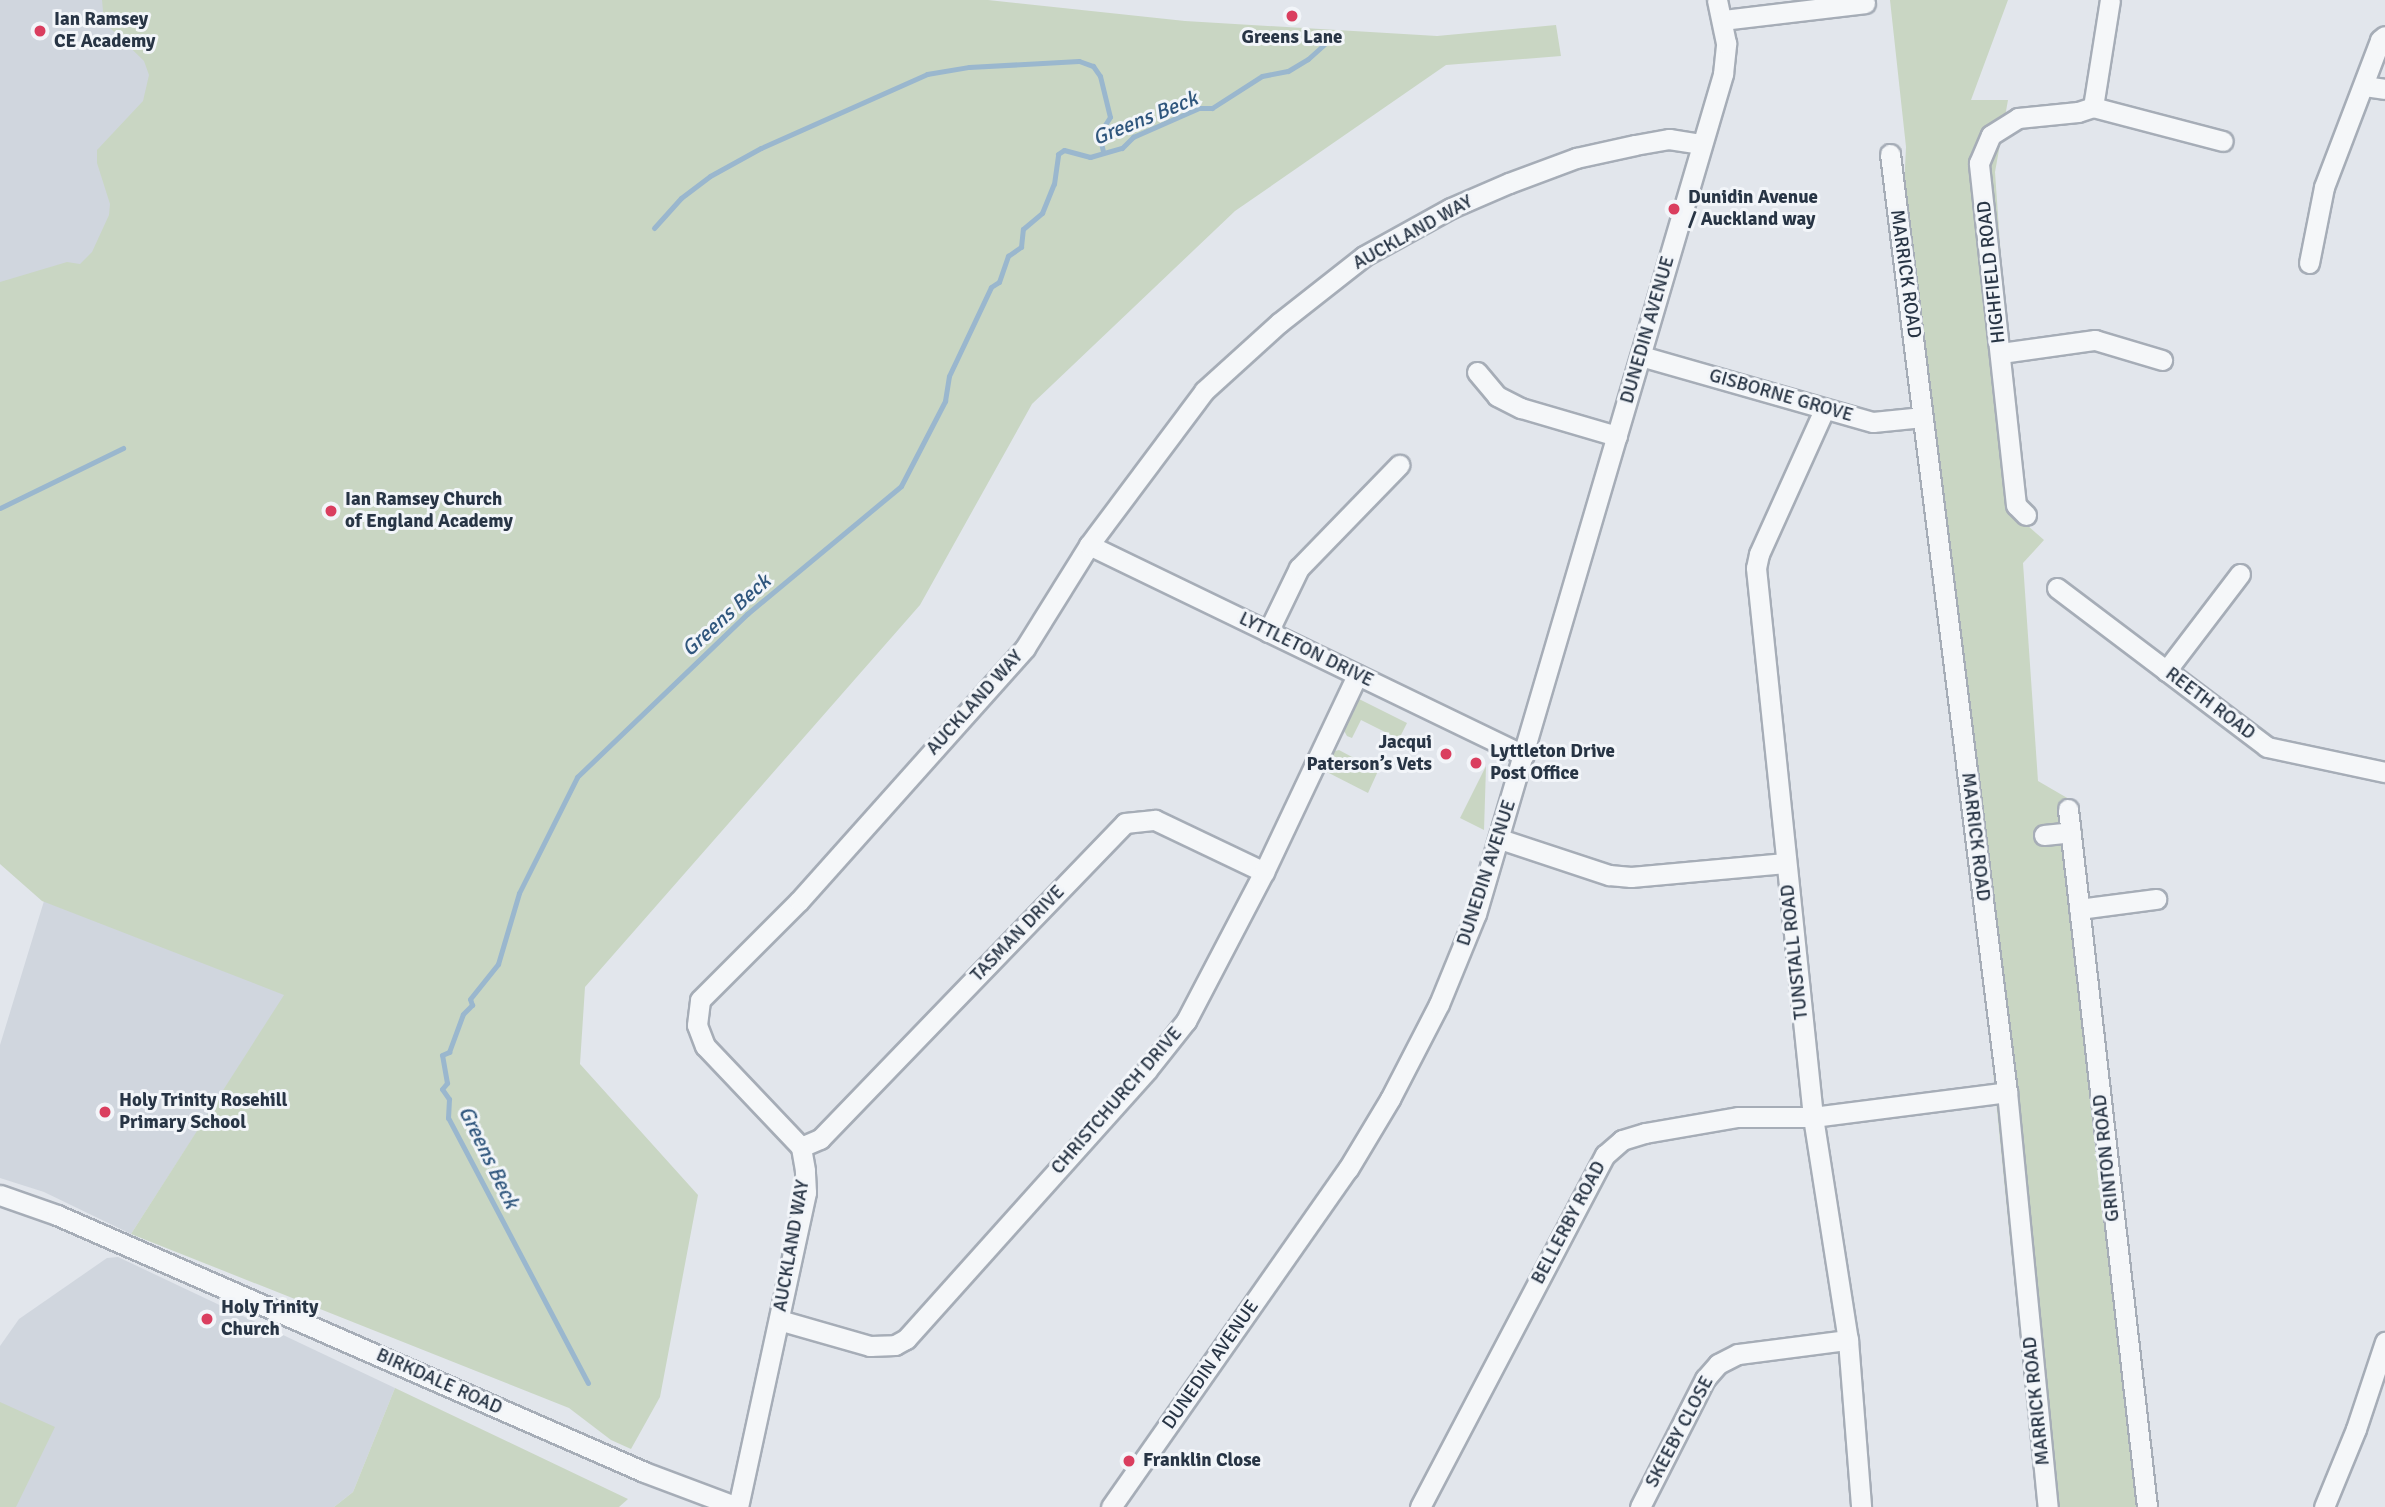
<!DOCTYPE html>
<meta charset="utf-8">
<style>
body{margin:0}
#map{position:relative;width:2385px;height:1507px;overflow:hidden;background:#e2e6ec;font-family:Signika,sans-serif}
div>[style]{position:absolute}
.built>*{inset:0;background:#d0d6de}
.green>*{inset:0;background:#c9d6c3}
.stream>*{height:5px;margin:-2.5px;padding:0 2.5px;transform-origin:2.5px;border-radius:2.5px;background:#9ab7ce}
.roads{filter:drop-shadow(2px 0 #a6adb7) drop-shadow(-2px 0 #a6adb7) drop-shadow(0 2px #a6adb7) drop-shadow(0 -2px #a6adb7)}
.minor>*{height:19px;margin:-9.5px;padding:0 9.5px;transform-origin:9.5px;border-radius:9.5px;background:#f5f7f9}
.dots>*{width:19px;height:19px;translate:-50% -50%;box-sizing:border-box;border:4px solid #f2f5f9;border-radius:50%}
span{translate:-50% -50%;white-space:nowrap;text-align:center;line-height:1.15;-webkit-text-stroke:6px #f2f5f9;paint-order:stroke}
.poi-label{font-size:19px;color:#283545;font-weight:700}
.left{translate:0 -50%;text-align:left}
.right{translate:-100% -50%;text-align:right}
.street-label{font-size:19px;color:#283545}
.water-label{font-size:21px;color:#2f567d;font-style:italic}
</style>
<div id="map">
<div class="built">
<i style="clip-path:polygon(0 0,573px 0,542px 213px,285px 995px,131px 1234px,44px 1192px,0 1178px,0 1045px,44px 901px,0 438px)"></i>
<i style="clip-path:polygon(118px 1257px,395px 1388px,353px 1492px,334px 1507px,0 1507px,0 1346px,19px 1319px,107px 1258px)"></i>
</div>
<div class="green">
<i style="clip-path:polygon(102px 0,988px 0,1185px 21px,1437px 36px,1556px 25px,1561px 56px,1446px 65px,1235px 211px,1032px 404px,920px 605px,585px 987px,580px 1064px,698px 1195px,660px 1397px,631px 1449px,611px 1440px,569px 1408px,131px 1234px,284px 995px,42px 901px,0 864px,0 282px,67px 262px,80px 264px,92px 252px,109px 215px,110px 204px,97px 163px,97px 150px,143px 101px,149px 75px,144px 61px,104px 22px)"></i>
<i style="clip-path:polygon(1890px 0,2008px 0,1971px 100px,2008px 100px,1995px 172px,2019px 518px,2044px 540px,2023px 563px,2038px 781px,2069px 799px,2153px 1507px,2037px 1507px,1904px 189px,1906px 147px)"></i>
<i style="clip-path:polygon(1359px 699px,1407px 723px,1399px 739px,1361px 720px,1352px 738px,1347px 736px,1343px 729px)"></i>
<i style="clip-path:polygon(1339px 750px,1378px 771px,1368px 793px,1323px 770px,1331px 752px)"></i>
<i style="clip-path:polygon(1486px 766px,1484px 830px,1460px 818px)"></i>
<i style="clip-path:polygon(395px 1388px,628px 1499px,619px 1507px,334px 1507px,353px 1492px)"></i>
<i style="clip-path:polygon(0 1402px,55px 1427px,16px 1507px,0 1507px)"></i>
</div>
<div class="stream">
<i style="left:654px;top:228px;width:40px;rotate:-48deg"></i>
<i style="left:681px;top:198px;width:36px;rotate:-37deg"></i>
<i style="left:710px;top:176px;width:58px;rotate:-28.8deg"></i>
<i style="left:761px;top:148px;width:182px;rotate:-24deg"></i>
<i style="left:927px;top:74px;width:43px;rotate:-9.5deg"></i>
<i style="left:969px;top:67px;width:110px;rotate:-3.1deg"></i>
<i style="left:1079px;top:61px;width:15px;rotate:20deg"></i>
<i style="left:1093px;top:66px;width:12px;rotate:55deg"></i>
<i style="left:1100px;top:76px;width:42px;rotate:76.3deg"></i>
<i style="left:1110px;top:117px;width:20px;rotate:123deg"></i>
<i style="left:1099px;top:134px;width:17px;rotate:77deg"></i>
<i style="left:0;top:508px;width:137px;rotate:-26deg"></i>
<i style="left:588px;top:1383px;width:300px;rotate:-117.8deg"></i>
<i style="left:448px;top:1118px;width:19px;rotate:-87deg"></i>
<i style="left:449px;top:1099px;width:12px;rotate:-125deg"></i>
<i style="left:442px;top:1089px;width:8px;rotate:-50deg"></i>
<i style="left:447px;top:1083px;width:28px;rotate:-100deg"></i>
<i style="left:442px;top:1055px;width:8px;rotate:-23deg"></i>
<i style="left:449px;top:1052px;width:40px;rotate:-69.8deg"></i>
<i style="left:463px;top:1014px;width:13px;rotate:-45deg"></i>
<i style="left:472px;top:1005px;width:6px;rotate:-108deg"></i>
<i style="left:470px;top:999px;width:45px;rotate:-51.3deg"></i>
<i style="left:498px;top:964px;width:74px;rotate:-73.5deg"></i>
<i style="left:519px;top:893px;width:130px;rotate:-63.4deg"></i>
<i style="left:577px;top:777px;width:236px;rotate:-43.8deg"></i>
<i style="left:747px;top:614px;width:200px;rotate:-39.7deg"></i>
<i style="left:901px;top:486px;width:96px;rotate:-62.6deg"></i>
<i style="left:945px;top:401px;width:25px;rotate:-81deg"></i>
<i style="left:949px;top:376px;width:98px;rotate:-64.7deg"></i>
<i style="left:991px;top:287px;width:9px;rotate:-32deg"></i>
<i style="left:999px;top:282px;width:28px;rotate:-71deg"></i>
<i style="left:1008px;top:256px;width:16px;rotate:-35deg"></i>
<i style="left:1021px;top:247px;width:18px;rotate:-84deg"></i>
<i style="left:1023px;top:229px;width:25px;rotate:-40deg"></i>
<i style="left:1042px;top:213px;width:31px;rotate:-68deg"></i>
<i style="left:1054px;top:184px;width:30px;rotate:-82deg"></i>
<i style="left:1058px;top:154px;width:7px;rotate:-34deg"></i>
<i style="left:1064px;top:150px;width:27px;rotate:15deg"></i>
<i style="left:1090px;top:157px;width:33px;rotate:-16deg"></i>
<i style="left:1122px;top:148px;width:16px;rotate:-45deg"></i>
<i style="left:1133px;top:137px;width:72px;rotate:-23.7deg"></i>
<i style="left:1199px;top:108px;width:13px"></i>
<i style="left:1212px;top:108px;width:59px;rotate:-32.6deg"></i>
<i style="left:1262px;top:76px;width:26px;rotate:-11deg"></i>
<i style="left:1288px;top:71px;width:23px;rotate:-31deg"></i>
<i style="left:1308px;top:59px;width:28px;rotate:-42deg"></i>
</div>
<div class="roads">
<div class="minor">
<i style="left:1723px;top:20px;width:143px;rotate:-6.8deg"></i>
<i style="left:2364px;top:86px;width:21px;rotate:8deg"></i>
<i style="left:2093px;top:107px;width:134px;rotate:14.7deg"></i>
<i style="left:2093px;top:107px;width:108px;rotate:-81deg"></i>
<i style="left:1890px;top:154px;width:945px;rotate:82.89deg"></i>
<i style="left:2007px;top:1092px;width:417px;rotate:84.4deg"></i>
<i style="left:2309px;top:263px;width:77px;rotate:-78.8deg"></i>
<i style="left:2324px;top:187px;width:157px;rotate:-69.1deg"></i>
<i style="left:2380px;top:40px;width:6px;rotate:-39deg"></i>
<i style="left:2001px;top:353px;width:95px;rotate:-7.9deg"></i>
<i style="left:2095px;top:340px;width:70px;rotate:16.6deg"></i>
<i style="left:1641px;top:356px;width:241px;rotate:15.9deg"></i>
<i style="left:1873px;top:422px;width:50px;rotate:-5.7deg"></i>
<i style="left:1477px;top:372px;width:31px;rotate:50deg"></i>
<i style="left:1497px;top:396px;width:27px;rotate:27deg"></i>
<i style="left:1521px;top:408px;width:100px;rotate:16.3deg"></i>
<i style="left:1824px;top:410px;width:158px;rotate:114.3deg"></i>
<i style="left:1759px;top:554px;width:14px;rotate:102deg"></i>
<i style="left:1756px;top:568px;width:552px;rotate:84.07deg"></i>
<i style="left:1813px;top:1117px;width:226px;rotate:81.1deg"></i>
<i style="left:1848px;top:1340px;width:168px;rotate:85.5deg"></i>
<i style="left:2026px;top:515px;width:14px;rotate:-135deg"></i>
<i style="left:2016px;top:505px;width:344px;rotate:-96.2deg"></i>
<i style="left:1979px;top:163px;width:30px;rotate:-67deg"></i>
<i style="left:1991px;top:135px;width:32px;rotate:-32deg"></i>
<i style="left:2018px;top:118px;width:60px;rotate:-5.7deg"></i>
<i style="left:2078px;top:112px;width:16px;rotate:-18deg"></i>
<i style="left:1089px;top:545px;width:483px;rotate:25.8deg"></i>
<i style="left:2057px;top:588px;width:263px;rotate:37.1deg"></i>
<i style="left:2267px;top:747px;width:121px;rotate:12deg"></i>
<i style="left:1268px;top:632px;width:71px;rotate:-64.2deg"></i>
<i style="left:1299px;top:568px;width:144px;rotate:-45.8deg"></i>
<i style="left:2166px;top:671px;width:122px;rotate:-52.7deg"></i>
<i style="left:2068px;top:809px;width:702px;rotate:83.54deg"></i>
<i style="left:2044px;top:835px;width:27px;rotate:-6deg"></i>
<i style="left:1500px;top:839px;width:115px;rotate:18.3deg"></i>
<i style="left:1609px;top:875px;width:22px;rotate:5deg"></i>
<i style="left:1631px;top:877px;width:155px;rotate:-5.2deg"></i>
<i style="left:2079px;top:909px;width:78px;rotate:-7.4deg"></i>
<i style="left:801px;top:1147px;width:21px;rotate:-23deg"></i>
<i style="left:820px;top:1139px;width:439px;rotate:-46deg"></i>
<i style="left:1125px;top:823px;width:30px;rotate:-6deg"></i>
<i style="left:1155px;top:820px;width:121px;rotate:25.5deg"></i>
<i style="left:0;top:1195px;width:60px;rotate:19.3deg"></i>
<i style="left:57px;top:1215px;width:641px;rotate:23.64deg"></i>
<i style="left:644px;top:1472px;width:99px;rotate:20.6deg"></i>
<i style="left:779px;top:1320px;width:95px;rotate:15.9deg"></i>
<i style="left:870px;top:1346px;width:25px;rotate:-2deg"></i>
<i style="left:895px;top:1345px;width:13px;rotate:-29deg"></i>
<i style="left:906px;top:1339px;width:361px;rotate:-48.1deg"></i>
<i style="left:1147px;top:1070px;width:63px;rotate:-51.5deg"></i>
<i style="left:1186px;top:1021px;width:168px;rotate:-62.4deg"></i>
<i style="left:1264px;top:872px;width:218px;rotate:-64.7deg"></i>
<i style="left:738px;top:1507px;width:322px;rotate:-77.8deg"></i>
<i style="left:806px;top:1192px;width:22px;rotate:-93deg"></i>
<i style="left:805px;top:1170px;width:23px;rotate:-100deg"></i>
<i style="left:801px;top:1147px;width:139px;rotate:-133.5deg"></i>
<i style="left:705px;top:1046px;width:22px;rotate:-111deg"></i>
<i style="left:697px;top:1025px;width:25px;rotate:-83deg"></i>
<i style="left:700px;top:1000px;width:140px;rotate:-45deg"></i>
<i style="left:799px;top:901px;width:339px;rotate:-48.2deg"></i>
<i style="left:1025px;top:648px;width:121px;rotate:-58.1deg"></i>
<i style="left:1089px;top:545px;width:192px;rotate:-53.2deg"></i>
<i style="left:1204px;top:391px;width:101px;rotate:-42.2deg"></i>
<i style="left:1279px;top:323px;width:108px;rotate:-38.2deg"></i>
<i style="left:1364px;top:256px;width:99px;rotate:-28.9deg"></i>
<i style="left:1451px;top:208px;width:63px;rotate:-23.3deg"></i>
<i style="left:1509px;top:183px;width:72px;rotate:-20.5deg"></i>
<i style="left:1576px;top:158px;width:60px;rotate:-12.4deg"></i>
<i style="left:1635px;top:145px;width:35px;rotate:-10deg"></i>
<i style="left:1669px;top:139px;width:33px;rotate:9deg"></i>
<i style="left:1111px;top:1507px;width:413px;rotate:-55deg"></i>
<i style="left:1348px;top:1169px;width:82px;rotate:-59deg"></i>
<i style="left:1390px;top:1099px;width:107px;rotate:-62.7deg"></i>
<i style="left:1439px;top:1004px;width:97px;rotate:-67.7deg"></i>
<i style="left:1476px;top:914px;width:876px;rotate:-73.61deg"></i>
<i style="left:1723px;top:74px;width:31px;rotate:-84deg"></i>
<i style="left:1726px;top:43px;width:44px;rotate:-101.8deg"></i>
<i style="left:1420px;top:1507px;width:398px;rotate:-62.3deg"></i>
<i style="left:1605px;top:1155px;width:23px;rotate:-41deg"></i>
<i style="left:1622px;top:1140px;width:24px;rotate:-17deg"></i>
<i style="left:1645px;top:1133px;width:94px;rotate:-9.8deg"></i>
<i style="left:1738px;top:1117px;width:75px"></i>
<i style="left:1813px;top:1117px;width:196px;rotate:-7.3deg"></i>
<i style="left:1640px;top:1507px;width:144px;rotate:-63.1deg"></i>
<i style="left:1705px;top:1379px;width:20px;rotate:-49deg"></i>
<i style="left:1718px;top:1364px;width:22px;rotate:-27deg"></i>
<i style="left:1738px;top:1354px;width:111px;rotate:-7.3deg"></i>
<i style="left:2324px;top:1507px;width:84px;rotate:-67.7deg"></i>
<i style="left:2356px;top:1429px;width:92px;rotate:-71.6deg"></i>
</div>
</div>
<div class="dots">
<i style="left:1292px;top:16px;background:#da3e5f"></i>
<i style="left:40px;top:31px;background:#da3e5f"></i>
<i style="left:1674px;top:209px;background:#da3e5f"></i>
<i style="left:331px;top:511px;background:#da3e5f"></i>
<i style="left:1446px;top:754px;background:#da3e5f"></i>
<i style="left:1476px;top:763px;background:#da3e5f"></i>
<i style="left:105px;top:1112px;background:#da3e5f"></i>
<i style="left:207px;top:1319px;background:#da3e5f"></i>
<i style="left:1129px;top:1461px;background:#da3e5f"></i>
</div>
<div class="poi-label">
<span class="left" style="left:54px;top:31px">Ian Ramsey<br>CE Academy</span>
<span style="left:1292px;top:38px">Greens Lane</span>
<span class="left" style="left:1688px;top:209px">Dunidin Avenue<br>/ Auckland way</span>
<span class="left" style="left:345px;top:511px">Ian Ramsey Church<br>of England Academy</span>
<span class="right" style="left:1432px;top:754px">Jacqui<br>Paterson’s Vets</span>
<span class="left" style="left:1490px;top:763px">Lyttleton Drive<br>Post Office</span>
<span class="left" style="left:119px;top:1112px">Holy Trinity Rosehill<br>Primary School</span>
<span class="left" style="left:221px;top:1319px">Holy Trinity<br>Church</span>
<span class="left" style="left:1143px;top:1461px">Franklin Close</span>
</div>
<div class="street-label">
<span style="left:1413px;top:233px;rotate:-29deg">AUCKLAND WAY</span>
<span style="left:1992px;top:272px;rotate:-96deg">HIGHFIELD ROAD</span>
<span style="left:1905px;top:274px;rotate:82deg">MARRICK ROAD</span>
<span style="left:1648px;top:330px;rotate:-74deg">DUNEDIN AVENUE</span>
<span style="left:1781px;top:396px;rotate:16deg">GISBORNE GROVE</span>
<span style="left:1306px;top:650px;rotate:26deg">LYTTLETON DRIVE</span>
<span style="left:975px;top:703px;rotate:-48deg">AUCKLAND WAY</span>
<span style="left:2210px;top:704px;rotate:37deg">REETH ROAD</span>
<span style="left:1975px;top:837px;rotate:83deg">MARRICK ROAD</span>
<span style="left:1487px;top:873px;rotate:-72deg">DUNEDIN AVENUE</span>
<span style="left:1018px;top:934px;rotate:-46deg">TASMAN DRIVE</span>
<span style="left:1795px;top:952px;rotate:-96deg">TUNSTALL ROAD</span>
<span style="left:1117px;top:1101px;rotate:-49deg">CHRISTCHURCH DRIVE</span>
<span style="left:2107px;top:1158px;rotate:-96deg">GRINTON ROAD</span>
<span style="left:1569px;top:1223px;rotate:-62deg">BELLERBY ROAD</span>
<span style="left:792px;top:1246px;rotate:-80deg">AUCKLAND WAY</span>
<span style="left:1211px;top:1365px;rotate:-55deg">DUNEDIN AVENUE</span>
<span style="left:439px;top:1382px;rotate:24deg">BIRKDALE ROAD</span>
<span style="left:2037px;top:1401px;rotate:-96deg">MARRICK ROAD</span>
<span style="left:1680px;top:1432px;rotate:-62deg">SKEEBY CLOSE</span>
</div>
<div class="water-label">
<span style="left:1145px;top:118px;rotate:-22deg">Greens Beck</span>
<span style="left:726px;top:615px;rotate:-42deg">Greens Beck</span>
<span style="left:489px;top:1157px;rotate:64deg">Greens Beck</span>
</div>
</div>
